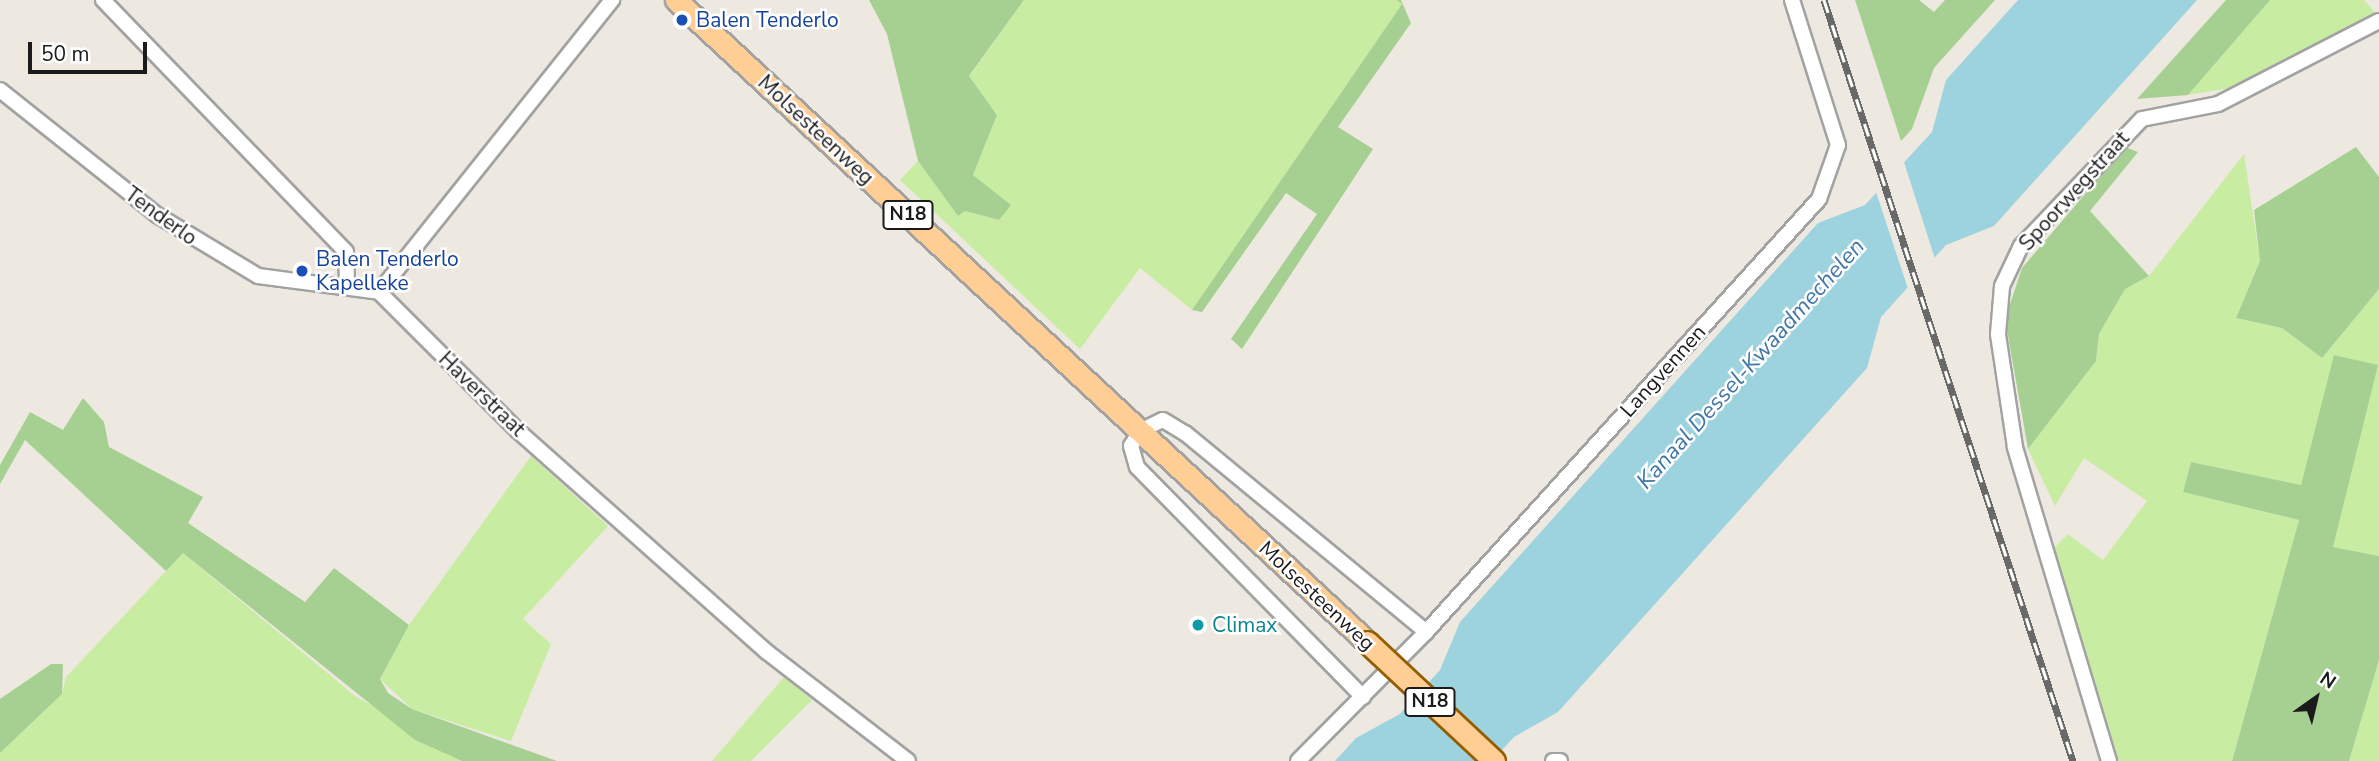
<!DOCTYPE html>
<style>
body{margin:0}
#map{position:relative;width:2379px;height:761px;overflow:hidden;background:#eee9e0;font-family:"Nunito Sans",sans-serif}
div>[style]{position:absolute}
.grass>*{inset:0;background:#c8eca2}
.forest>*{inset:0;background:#a6d092}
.water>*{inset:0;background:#9dd2df}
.pier>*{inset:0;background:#eee9e0}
.roads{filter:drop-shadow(2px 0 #a2a2a2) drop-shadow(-2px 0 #a2a2a2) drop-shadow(0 2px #a2a2a2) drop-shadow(0 -2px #a2a2a2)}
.street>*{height:14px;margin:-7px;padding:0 7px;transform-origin:7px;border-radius:7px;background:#fff}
.primary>*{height:21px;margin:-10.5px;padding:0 10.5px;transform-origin:10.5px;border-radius:10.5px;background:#ffce94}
.rail>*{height:7px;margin-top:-3.5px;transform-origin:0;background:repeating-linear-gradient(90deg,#fff 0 13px,#696969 0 26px);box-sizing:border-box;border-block:2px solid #696969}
.bridges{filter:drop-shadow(2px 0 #935e00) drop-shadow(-2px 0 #935e00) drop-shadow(0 2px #935e00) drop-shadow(0 -2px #935e00)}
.primary-bridge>*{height:21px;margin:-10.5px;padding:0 10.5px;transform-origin:10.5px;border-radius:10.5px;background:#ffce94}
.dots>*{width:19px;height:19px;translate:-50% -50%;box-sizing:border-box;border:4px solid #fff;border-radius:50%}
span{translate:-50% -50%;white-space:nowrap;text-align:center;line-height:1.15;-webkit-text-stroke:5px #fff;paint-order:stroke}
.shield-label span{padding:2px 5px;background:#fff;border:2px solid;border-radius:5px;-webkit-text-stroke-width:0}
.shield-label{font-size:19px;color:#1b1b1b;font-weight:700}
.transit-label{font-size:21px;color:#164399}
.left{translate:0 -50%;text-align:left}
.street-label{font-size:21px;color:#1b1b1b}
.culture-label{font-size:21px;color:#0d838f}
.water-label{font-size:23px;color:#4077a8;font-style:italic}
.north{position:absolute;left:2281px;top:663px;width:70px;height:70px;-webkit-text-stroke:5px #fff;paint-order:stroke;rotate:34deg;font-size:19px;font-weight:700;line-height:28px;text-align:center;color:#1b1b1b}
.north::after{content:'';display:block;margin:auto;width:24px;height:32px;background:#1b1b1b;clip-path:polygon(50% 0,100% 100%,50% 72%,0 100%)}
.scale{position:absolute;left:28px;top:42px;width:119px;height:32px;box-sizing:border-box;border:4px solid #1b1b1b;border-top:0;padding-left:9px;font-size:21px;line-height:24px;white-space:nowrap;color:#1b1b1b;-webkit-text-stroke:5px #fff;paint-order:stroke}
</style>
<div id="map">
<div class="grass">
<i style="clip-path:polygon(1024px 0,1397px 0,1402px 4px,1192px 310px,1140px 268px,1080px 349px,900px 180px,918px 161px,958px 216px,965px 211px,999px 220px,1010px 205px,973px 175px,997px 115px,969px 77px)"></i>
<i style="clip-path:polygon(2270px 0,2364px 0,2378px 16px,2236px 87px,2188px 95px)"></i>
<i style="clip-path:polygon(2244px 154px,2260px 261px,2236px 318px,2282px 328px,2322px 358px,2379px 289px,2379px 556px,2333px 547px,2377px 366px,2335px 355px,2301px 485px,2191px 462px,2183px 492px,2299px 520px,2232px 761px,2119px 761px,2054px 548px,2068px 534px,2103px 560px,2147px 501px,2084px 458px,2055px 506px,2028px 449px,2096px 361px,2099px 334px,2125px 289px,2149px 276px)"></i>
<i style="clip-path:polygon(531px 456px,608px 526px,523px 619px,551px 644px,511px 741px,412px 709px,380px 679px,409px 625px)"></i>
<i style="clip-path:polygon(183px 553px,355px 696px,396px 719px,415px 740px,462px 761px,0 761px,0 753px,62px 694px,66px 677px)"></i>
<i style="clip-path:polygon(2379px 660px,2379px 761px,2349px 761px)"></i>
<i style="clip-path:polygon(784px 677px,812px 700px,751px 761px,712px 761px)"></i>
</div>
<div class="forest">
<i style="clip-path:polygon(869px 0,1024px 0,969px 76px,997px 115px,973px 175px,1011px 205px,999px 220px,965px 211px,958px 216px,918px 161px,887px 34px)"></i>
<i style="clip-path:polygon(1397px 0,1401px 0,1411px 23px,1338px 127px,1373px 149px,1242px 349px,1231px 339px,1317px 214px,1286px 193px,1202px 312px,1192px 310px,1402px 4px)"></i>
<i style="clip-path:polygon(1855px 0,1919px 0,1934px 12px,1945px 0,1995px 0,1934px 68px,1912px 129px,1901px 141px)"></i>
<i style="clip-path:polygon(2226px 0,2270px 0,2188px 95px,2137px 99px)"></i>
<i style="clip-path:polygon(2125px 147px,2138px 152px,2090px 211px,2149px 276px,2125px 289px,2099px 334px,2096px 361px,2028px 449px,2005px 319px,2022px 268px)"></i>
<i style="clip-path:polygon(2356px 147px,2379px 177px,2379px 289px,2322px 358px,2282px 328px,2236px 318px,2260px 261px,2254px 210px)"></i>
<i style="clip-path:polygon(2334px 355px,2378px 365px,2333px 547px,2379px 556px,2379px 660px,2349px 761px,2232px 761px,2299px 520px,2183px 492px,2191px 462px,2301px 485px)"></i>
<i style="clip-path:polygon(83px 398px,104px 422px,109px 447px,203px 497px,188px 523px,305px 602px,334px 568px,409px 625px,380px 679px,388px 693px,412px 709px,557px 761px,462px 761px,415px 740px,183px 553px,166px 571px,25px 440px,0 484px,0 465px,30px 412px,63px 430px)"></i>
<i style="clip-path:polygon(51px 664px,63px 664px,62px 694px,0 753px,0 699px)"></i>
</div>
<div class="water">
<i style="clip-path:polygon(2018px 0,2197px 0,1994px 226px,1946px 245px,1881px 317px,1867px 368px,1558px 712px,1514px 737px,1492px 761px,1335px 761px,1356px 738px,1400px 714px,1440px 670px,1460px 622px,1818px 223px,1865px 205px,1932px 132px,1946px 80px)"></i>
</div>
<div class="pier">
<i style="clip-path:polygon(1903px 159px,1936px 262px,1909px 292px,1875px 189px)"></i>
</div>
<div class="roads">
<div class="street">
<i style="left:103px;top:0;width:350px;rotate:46deg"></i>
<i style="left:346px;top:252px;width:34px;rotate:88deg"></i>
<i style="left:0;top:90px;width:201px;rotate:38.5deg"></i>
<i style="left:157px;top:215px;width:118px;rotate:31.1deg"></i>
<i style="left:258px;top:276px;width:122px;rotate:7.5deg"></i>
<i style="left:379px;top:292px;width:197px;rotate:45deg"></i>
<i style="left:518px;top:431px;width:333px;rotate:41.6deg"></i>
<i style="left:767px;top:652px;width:178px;rotate:37.7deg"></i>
<i style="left:379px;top:292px;width:374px;rotate:-51.4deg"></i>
<i style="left:1363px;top:697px;width:322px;rotate:-134.5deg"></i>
<i style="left:1137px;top:467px;width:22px;rotate:-106deg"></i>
<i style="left:1131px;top:446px;width:17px;rotate:-59deg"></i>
<i style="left:1140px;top:431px;width:25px;rotate:-26deg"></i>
<i style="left:1163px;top:420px;width:26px;rotate:31deg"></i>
<i style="left:1185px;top:433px;width:313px;rotate:39.5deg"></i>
<i style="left:1298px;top:761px;width:182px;rotate:-45.2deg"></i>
<i style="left:1426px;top:632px;width:585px;rotate:-47.77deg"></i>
<i style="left:1819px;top:199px;width:57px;rotate:-70.6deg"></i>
<i style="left:1838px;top:145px;width:152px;rotate:-107.6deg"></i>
<i style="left:1553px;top:761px;width:7px"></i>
<i style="left:2109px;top:761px;width:328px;rotate:-106.7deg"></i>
<i style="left:2015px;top:447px;width:114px;rotate:-98.6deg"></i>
<i style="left:1998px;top:334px;width:48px;rotate:-85.2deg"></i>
<i style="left:2002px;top:286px;width:44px;rotate:-64.6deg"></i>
<i style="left:2021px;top:246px;width:175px;rotate:-46.4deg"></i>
<i style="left:2142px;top:119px;width:77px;rotate:-11.2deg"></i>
<i style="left:2218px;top:104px;width:181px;rotate:-27.3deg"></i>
</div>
<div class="primary">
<i style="left:676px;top:0;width:943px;rotate:42.89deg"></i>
</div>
</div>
<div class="rail">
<i style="left:1824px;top:0;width:801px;rotate:71.88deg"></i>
</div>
<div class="bridges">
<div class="primary-bridge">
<i style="left:1367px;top:642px;width:174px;rotate:43.1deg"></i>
</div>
</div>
<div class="dots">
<i style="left:682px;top:20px;background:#1a4fb4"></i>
<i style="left:302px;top:271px;background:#1a4fb4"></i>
<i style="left:1198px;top:625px;background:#0f9aa8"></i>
</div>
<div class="shield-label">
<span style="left:908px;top:215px">N18</span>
<span style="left:1430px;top:702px">N18</span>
</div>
<div class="transit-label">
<span class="left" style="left:696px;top:20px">Balen Tenderlo</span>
<span class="left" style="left:316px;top:271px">Balen Tenderlo<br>Kapelleke</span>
</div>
<div class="street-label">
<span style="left:816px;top:130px;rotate:43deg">Molsesteenweg</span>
<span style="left:2074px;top:191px;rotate:-48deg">Spoorwegstraat</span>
<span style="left:161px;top:216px;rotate:36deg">Tenderlo</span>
<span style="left:1663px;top:371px;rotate:-48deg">Langvennen</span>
<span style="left:482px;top:394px;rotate:44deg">Haverstraat</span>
<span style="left:1317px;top:596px;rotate:43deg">Molsesteenweg</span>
</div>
<div class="culture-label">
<span class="left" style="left:1212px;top:625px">Climax</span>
</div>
<div class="water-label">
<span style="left:1751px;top:364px;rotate:-48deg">Kanaal Dessel-Kwaadmechelen</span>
</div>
<div class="north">N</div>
<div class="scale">50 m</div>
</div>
